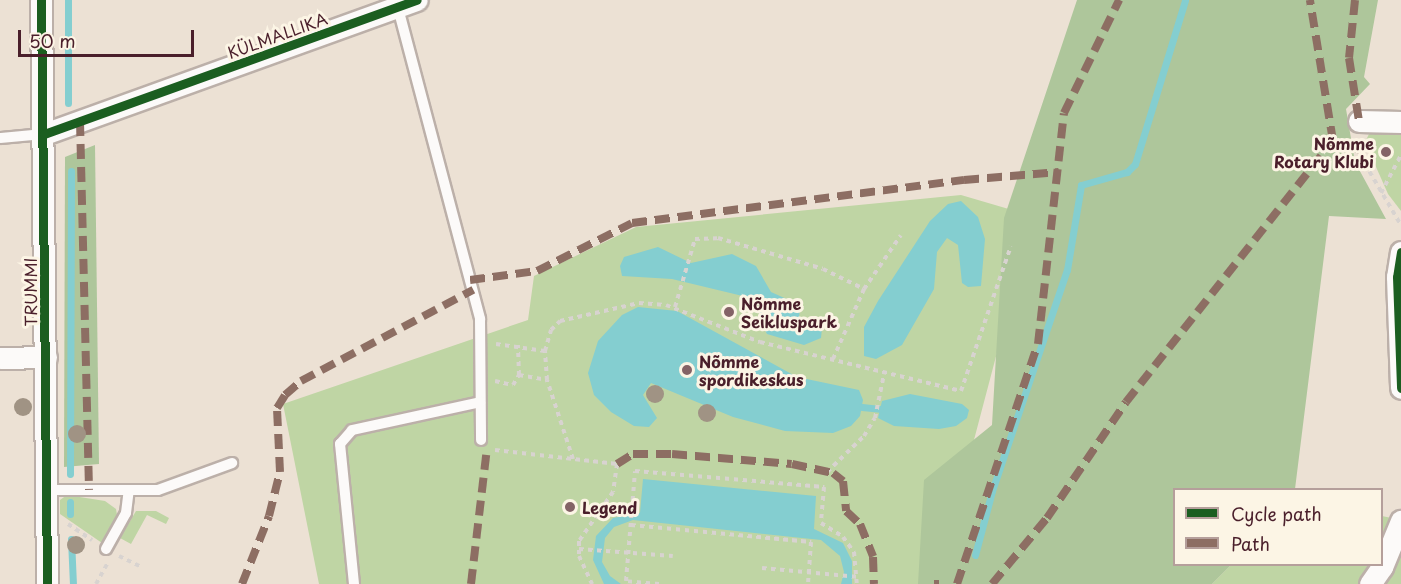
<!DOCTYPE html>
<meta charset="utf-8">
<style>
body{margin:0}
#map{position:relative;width:1401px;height:584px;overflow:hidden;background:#ece1d4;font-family:"Playpen Sans",sans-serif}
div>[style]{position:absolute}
.green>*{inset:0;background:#bfd5a4}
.forest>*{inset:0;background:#aec69b}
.water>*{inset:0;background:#84ced0}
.stream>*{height:7px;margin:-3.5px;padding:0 3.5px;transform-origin:3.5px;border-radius:3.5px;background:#84ced0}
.path>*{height:4px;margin-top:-2px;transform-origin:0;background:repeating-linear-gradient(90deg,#d8d3d0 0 4.5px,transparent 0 9px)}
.roads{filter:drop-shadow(2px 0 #bcb0a9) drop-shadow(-2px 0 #bcb0a9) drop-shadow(0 2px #bcb0a9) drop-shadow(0 -2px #bcb0a9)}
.service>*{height:10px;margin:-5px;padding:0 5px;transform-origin:5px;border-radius:5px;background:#fcfaf9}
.minor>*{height:21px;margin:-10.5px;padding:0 10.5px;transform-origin:10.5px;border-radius:10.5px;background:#fcfaf9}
.quiet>*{height:8px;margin-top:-4px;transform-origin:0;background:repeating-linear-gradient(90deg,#8d6e63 0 15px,transparent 0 23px)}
.cycleway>*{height:9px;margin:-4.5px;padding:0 4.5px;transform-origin:4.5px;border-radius:4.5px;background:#1b5e20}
.trees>*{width:18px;height:18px;margin:-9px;border-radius:50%;background:#a09384}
.dots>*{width:16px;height:16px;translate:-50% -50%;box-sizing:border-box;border:3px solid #fcf5e5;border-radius:50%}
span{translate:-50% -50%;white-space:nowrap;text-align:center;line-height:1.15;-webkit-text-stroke:6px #fcf5e5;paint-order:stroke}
.street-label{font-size:16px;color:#4a1f2b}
.poi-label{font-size:16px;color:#4a1f2b;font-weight:700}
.right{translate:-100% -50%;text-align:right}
.left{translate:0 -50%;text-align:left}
.legend{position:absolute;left:1173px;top:488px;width:210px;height:78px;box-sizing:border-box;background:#fcf5e5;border:2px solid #b59f9b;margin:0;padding:8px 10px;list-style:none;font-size:18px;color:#4a1f2b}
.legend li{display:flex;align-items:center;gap:12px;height:30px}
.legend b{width:30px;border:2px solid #b59f9b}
.scale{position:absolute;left:18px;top:30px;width:176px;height:27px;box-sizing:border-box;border:3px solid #4a1f2b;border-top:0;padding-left:8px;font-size:18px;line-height:21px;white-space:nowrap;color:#4a1f2b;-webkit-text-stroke:4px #fcf5e5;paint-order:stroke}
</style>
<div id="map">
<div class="green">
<i style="clip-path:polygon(1401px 131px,1401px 211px,1388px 194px,1365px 142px,1370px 132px)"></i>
<i style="clip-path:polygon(961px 195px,1033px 216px,936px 584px,319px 584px,283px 404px,528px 320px,534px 276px,636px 227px)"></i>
<i style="clip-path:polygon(67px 495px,105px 501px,116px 509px,117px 515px,102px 543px,60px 514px,60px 500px)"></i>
<i style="clip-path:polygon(136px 511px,156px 511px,169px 518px,166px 524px,147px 515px,131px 544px,120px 538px)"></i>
<i style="clip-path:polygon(1382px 516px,1401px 520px,1401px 584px,1212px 584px,1231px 565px,1382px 564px)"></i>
</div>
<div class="forest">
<i style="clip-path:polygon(1077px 0,1378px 0,1364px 77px,1370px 84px,1346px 109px,1355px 162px,1386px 219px,1329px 216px,1295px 489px,1174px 490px,1174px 564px,1231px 565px,1212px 584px,918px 584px,924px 480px,992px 425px,1004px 218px)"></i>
<i style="clip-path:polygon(95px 145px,99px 464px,64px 467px,65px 157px)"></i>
</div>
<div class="water">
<i style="clip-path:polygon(961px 201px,978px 217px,985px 239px,981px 286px,968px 287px,962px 283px,958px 245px,947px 238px,937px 252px,934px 289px,902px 345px,876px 359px,864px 356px,864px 327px,878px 301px,930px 221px,948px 204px)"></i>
<i style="clip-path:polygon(658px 247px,691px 263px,732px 254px,756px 266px,771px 292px,800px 305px,799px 320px,822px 328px,821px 338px,804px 345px,767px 334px,759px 319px,760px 304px,751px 298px,672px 279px,622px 276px,620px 266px,624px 257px)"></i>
<i style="clip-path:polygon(638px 307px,677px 311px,797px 377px,859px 390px,863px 400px,860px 416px,851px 426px,833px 433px,785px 431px,733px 417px,651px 383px,643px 395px,657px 418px,649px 427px,634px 426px,611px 412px,594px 395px,588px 373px,598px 341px,622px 315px)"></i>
<i style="clip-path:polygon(910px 394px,962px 404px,969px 410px,967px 418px,956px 426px,939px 429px,894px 426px,878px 418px,882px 401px)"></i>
<i style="clip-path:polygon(643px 479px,816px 496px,814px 529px,843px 543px,852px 561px,852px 584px,841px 584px,844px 572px,840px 556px,821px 540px,633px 520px,614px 527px,605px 538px,602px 562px,610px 576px,621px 584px,604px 584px,593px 560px,596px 536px,613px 518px,640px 513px)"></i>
</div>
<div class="stream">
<i style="left:68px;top:0;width:103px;rotate:90deg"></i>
<i style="left:862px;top:407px;width:18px;rotate:6deg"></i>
<i style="left:70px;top:474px;width:303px;rotate:-89.8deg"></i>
<i style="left:70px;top:502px;width:12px;rotate:90deg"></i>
<i style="left:71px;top:539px;width:45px;rotate:87.5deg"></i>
<i style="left:975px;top:555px;width:66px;rotate:-75.1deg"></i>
<i style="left:992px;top:491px;width:233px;rotate:-71.3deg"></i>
<i style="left:1067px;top:270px;width:86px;rotate:-80.6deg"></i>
<i style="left:1081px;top:185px;width:48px;rotate:-15.8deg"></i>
<i style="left:1127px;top:172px;width:11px;rotate:-45deg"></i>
<i style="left:1135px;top:164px;width:171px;rotate:-73deg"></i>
</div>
<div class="path">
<i style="left:1359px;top:143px;width:22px;rotate:74deg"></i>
<i style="left:1365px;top:164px;width:71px;rotate:59.5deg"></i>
<i style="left:1381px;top:193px;width:43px;rotate:-62.2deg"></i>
<i style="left:675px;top:307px;width:71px;rotate:-73.6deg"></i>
<i style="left:695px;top:239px;width:23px;rotate:-2deg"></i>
<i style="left:718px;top:238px;width:109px;rotate:16.4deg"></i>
<i style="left:823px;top:269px;width:46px;rotate:26deg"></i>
<i style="left:496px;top:344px;width:49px;rotate:8.1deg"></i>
<i style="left:833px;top:359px;width:77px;rotate:-66.1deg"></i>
<i style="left:864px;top:289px;width:65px;rotate:-55.6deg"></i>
<i style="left:519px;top:375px;width:28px;rotate:10deg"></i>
<i style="left:495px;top:381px;width:18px;rotate:13deg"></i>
<i style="left:513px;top:385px;width:12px;rotate:-59deg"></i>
<i style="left:519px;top:375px;width:30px;rotate:-92deg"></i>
<i style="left:495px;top:450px;width:123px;rotate:6.5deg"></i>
<i style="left:617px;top:464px;width:28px;rotate:98deg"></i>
<i style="left:613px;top:492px;width:60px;rotate:124.8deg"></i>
<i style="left:579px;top:541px;width:15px;rotate:90deg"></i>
<i style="left:579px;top:556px;width:31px;rotate:65deg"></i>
<i style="left:573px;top:459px;width:83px;rotate:-108.2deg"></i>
<i style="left:547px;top:380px;width:29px;rotate:-94deg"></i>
<i style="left:545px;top:351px;width:22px;rotate:-74deg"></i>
<i style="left:551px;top:330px;width:13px;rotate:-45deg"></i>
<i style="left:560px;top:321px;width:81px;rotate:-12.8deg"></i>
<i style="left:639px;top:303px;width:27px;rotate:4deg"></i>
<i style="left:666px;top:305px;width:101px;rotate:21.5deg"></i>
<i style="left:760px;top:342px;width:207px;rotate:13.7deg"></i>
<i style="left:961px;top:391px;width:153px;rotate:-71deg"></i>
<i style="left:827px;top:472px;width:52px;rotate:-44.2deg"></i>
<i style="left:864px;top:436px;width:21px;rotate:-59deg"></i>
<i style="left:875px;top:418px;width:45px;rotate:-78.4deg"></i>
<i style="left:68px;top:524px;width:29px;rotate:34deg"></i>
<i style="left:631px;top:525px;width:181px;rotate:5.4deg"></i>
<i style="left:811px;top:542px;width:42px;rotate:94.1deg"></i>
<i style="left:579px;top:549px;width:94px;rotate:4.3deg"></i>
<i style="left:119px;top:556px;width:25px;rotate:26deg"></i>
<i style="left:762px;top:568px;width:97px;rotate:5.3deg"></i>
<i style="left:96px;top:584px;width:23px;rotate:-61deg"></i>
<i style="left:659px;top:584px;width:33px;rotate:-175deg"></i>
<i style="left:626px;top:581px;width:110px;rotate:-85.3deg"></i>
<i style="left:635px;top:471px;width:190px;rotate:4.8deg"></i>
<i style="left:824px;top:487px;width:36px;rotate:95deg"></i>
<i style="left:821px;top:523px;width:26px;rotate:32deg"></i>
<i style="left:843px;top:537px;width:19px;rotate:54deg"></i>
<i style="left:854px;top:552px;width:32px;rotate:85deg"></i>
</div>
<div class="roads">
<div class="service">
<i style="left:398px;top:8px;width:322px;rotate:75.2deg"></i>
<i style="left:480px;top:319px;width:121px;rotate:89.5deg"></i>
<i style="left:0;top:138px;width:44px;rotate:-5.2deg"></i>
<i style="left:46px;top:490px;width:112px"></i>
<i style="left:158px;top:490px;width:79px;rotate:-20deg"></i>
<i style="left:106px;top:549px;width:41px;rotate:-60.9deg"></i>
<i style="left:126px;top:513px;width:23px;rotate:-83deg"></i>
<i style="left:354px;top:584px;width:141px;rotate:-95.7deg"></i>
<i style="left:340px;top:444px;width:18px;rotate:-49deg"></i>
<i style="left:352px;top:430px;width:131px;rotate:-12.3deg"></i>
</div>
<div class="minor">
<i style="left:41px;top:0;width:584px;rotate:89.41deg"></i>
<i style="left:1359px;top:121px;width:42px;rotate:1.4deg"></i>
<i style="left:44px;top:134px;width:396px;rotate:-19.8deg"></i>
<i style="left:1401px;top:252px;width:25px;rotate:99deg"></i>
<i style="left:1397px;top:277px;width:111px;rotate:87.9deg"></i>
<i style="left:0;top:358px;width:46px;rotate:-1.2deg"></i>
<i style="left:1370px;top:584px;width:21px;rotate:-55deg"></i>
<i style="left:1382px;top:567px;width:50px;rotate:-67.6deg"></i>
</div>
</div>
<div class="quiet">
<i style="left:1355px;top:0;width:58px;rotate:95.9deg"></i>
<i style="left:1349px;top:58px;width:64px;rotate:81deg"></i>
<i style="left:80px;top:121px;width:369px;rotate:88.6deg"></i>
<i style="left:1333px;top:141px;width:28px;rotate:18deg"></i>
<i style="left:470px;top:280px;width:68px;rotate:-7.7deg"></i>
<i style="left:537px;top:271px;width:106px;rotate:-26.8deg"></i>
<i style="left:632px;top:223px;width:335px;rotate:-7.4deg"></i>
<i style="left:964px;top:180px;width:95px;rotate:-4.8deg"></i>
<i style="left:617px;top:464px;width:19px;rotate:-32deg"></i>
<i style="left:633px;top:454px;width:39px"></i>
<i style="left:672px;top:454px;width:120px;rotate:4.8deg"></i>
<i style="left:792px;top:464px;width:42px;rotate:12.4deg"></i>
<i style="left:833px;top:473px;width:13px;rotate:39deg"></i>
<i style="left:843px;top:481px;width:30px;rotate:84deg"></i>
<i style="left:846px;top:511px;width:19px;rotate:43deg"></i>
<i style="left:860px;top:524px;width:35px;rotate:68deg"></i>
<i style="left:873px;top:557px;width:27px;rotate:88deg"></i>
<i style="left:242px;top:584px;width:73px;rotate:-68.3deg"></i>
<i style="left:269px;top:516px;width:45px;rotate:-76deg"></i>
<i style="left:280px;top:472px;width:64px;rotate:-92.7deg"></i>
<i style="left:277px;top:408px;width:15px;rotate:-58deg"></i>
<i style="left:285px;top:395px;width:21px;rotate:-41deg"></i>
<i style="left:301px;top:381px;width:195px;rotate:-27.9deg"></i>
<i style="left:471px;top:584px;width:137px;rotate:-83.3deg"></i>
<i style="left:934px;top:584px;width:5px"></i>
<i style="left:957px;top:584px;width:253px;rotate:-71.4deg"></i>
<i style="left:1038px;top:344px;width:232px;rotate:-83.6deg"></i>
<i style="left:1064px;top:113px;width:126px;rotate:-64deg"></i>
<i style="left:992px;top:584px;width:86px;rotate:-50.2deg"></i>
<i style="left:1047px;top:518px;width:140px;rotate:-55.7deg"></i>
<i style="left:1126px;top:402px;width:333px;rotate:-51.6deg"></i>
<i style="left:1333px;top:141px;width:143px;rotate:-99.3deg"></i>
</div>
<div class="cycleway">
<i style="left:41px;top:0;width:584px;rotate:89.41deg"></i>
<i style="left:44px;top:134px;width:396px;rotate:-19.8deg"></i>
<i style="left:1401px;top:252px;width:25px;rotate:99deg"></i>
<i style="left:1397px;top:277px;width:111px;rotate:87.9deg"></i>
</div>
<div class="trees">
<i style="left:655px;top:394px"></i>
<i style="left:23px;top:407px"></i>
<i style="left:707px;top:413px"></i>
<i style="left:77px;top:434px"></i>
<i style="left:76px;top:545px"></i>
</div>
<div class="dots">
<i style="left:1386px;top:152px;background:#836366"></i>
<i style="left:729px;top:312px;background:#836366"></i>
<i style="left:687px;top:370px;background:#836366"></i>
<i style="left:570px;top:507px;background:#836366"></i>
</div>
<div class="street-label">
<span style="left:277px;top:35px;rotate:-20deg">KÜLMALLIKA</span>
<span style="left:30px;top:292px;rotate:-90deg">TRUMMI</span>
</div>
<div class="poi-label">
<span class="right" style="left:1374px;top:152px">Nõmme<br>Rotary Klubi</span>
<span class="left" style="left:741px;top:312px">Nõmme<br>Seikluspark</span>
<span class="left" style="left:699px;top:370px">Nõmme<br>spordikeskus</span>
<span class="left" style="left:582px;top:507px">Legend</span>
</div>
<ul class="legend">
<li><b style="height:8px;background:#1b5e20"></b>Cycle path</li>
<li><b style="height:8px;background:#8d6e63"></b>Path</li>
</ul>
<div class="scale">50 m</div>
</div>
